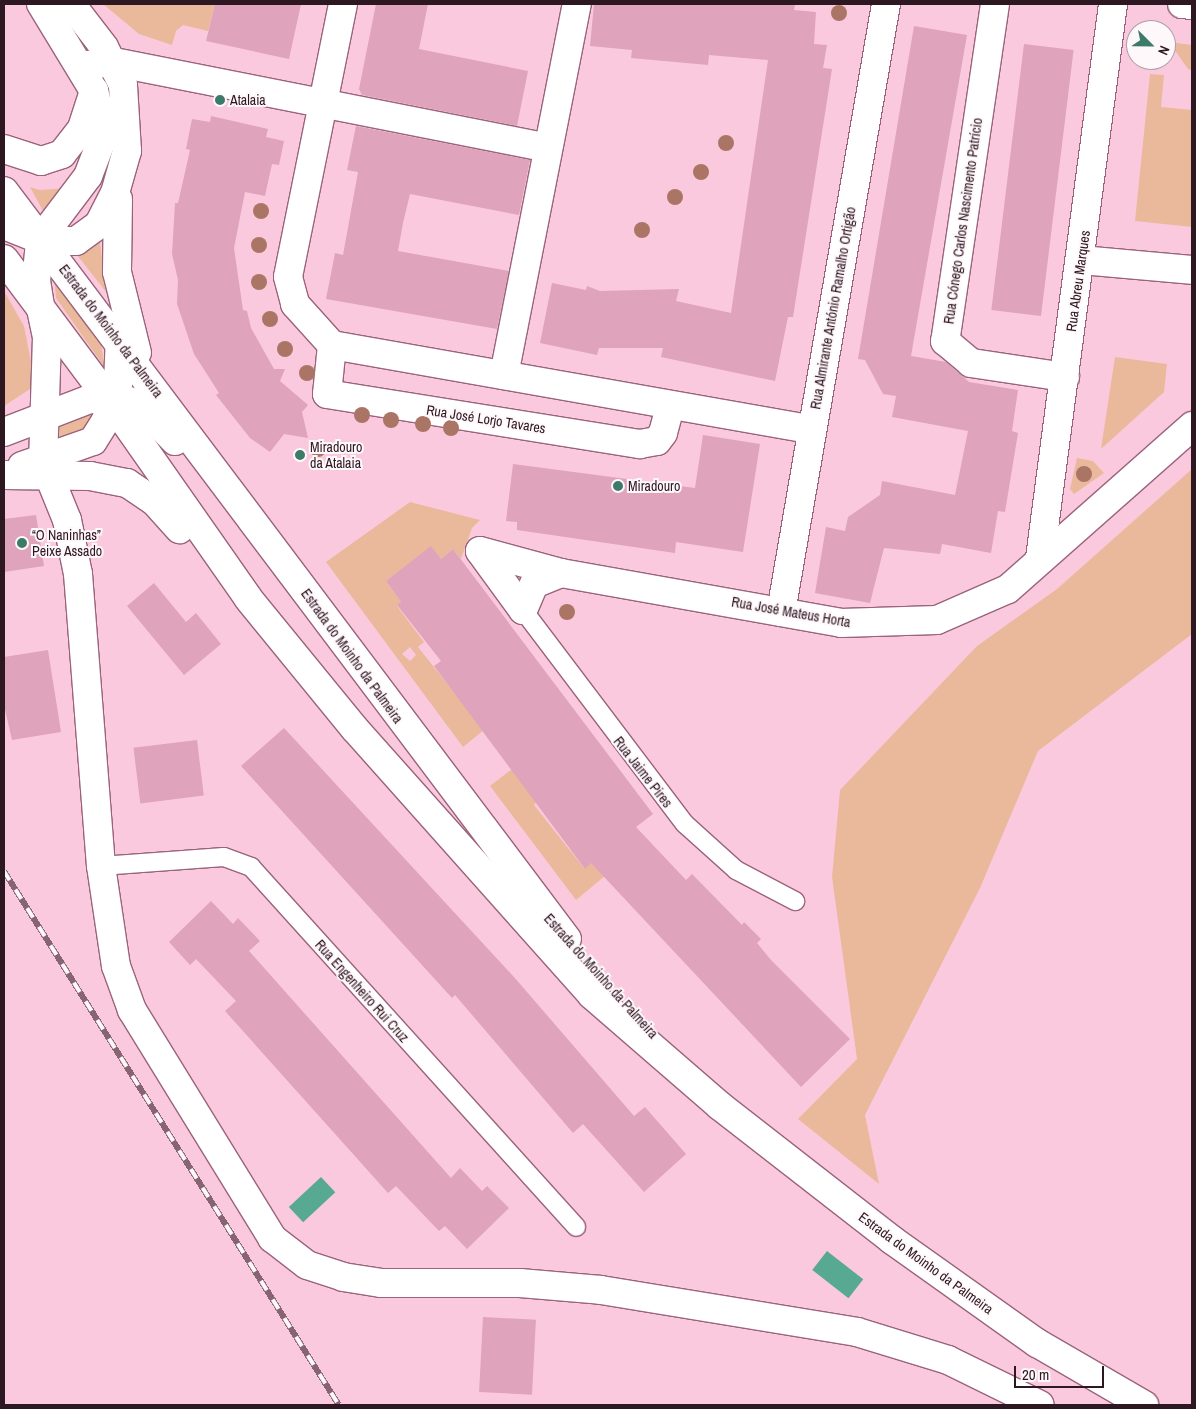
<!DOCTYPE html>
<meta charset="utf-8">
<style>
body{margin:0}
#map{position:relative;width:1196px;height:1409px;overflow:hidden;background:#fbc9de;font-family:"Archivo Narrow",sans-serif}
div>[style]{position:absolute}
.green>*{inset:0;background:#eab99c}
.water>*{inset:0;background:#57aa91;transform-origin:0 0}
.building>*{inset:0;background:#dfa3bc;transform-origin:0 0}
.roads{filter:drop-shadow(1px 0 #9a637b) drop-shadow(-1px 0 #9a637b) drop-shadow(0 1px #9a637b) drop-shadow(0 -1px #9a637b)}
.lane>*{height:18px;margin:-9px;padding:0 9px;transform-origin:9px;border-radius:9px;background:#fff}
.street>*{height:28px;margin:-14px;padding:0 14px;transform-origin:14px;border-radius:14px;background:#fff}
.secondary>*{height:28px;margin:-14px;padding:0 14px;transform-origin:14px;border-radius:14px;background:#fff}
.rail>*{height:5.5px;margin-top:-2.75px;transform-origin:0;background:repeating-linear-gradient(90deg,#fff8fb 0 11px,#866472 0 22px);box-sizing:border-box;border-block:1px solid #866472}
.trees>*{width:16px;height:16px;margin:-8px;border-radius:50%;background:#ab7566}
.dots>*{width:14px;height:14px;translate:-50% -50%;box-sizing:border-box;border:2px solid #fff8fb;border-radius:50%}
span{translate:-50% -50%;white-space:nowrap;text-align:center;line-height:1.15;-webkit-text-stroke:4px #fff8fb;paint-order:stroke}
.poi-label{font-size:14px;color:#2d1721}
.left{translate:0 -50%;text-align:left}
.street-label{font-size:14px;color:#2d1721}
.frame{position:absolute;inset:0;border:5px solid #2d1721;pointer-events:none}
.north{position:absolute;left:1126px;top:20px;width:50px;height:50px;box-sizing:border-box;background:#fff8fb;border:1px solid #ab9ea4;border-radius:50%;rotate:113deg;font-size:14px;font-weight:700;line-height:20px;text-align:center;color:#2d1721}
.north::after{content:'';display:block;margin:auto;width:18px;height:22px;background:#3c7b68;clip-path:polygon(50% 0,100% 100%,50% 72%,0 100%)}
.scale{position:absolute;left:1014px;top:1366px;width:90px;height:22px;box-sizing:border-box;border:2px solid #2d1721;border-top:0;padding-left:6px;font-size:15px;line-height:18px;white-space:nowrap;color:#2d1721;-webkit-text-stroke:4px #fff8fb;paint-order:stroke}
</style>
<div id="map">
<div class="green">
<i style="clip-path:polygon(103px 4px,215px 4px,208px 31px,183px 25px,176px 31px,172px 45px,139px 34px)"></i>
<i style="clip-path:polygon(1169px 42px,1192px 45px,1192px 70px,1188px 69px)"></i>
<i style="clip-path:polygon(1150px 74px,1164px 75px,1161px 107px,1192px 110px,1192px 227px,1135px 221px)"></i>
<i style="clip-path:polygon(30px 187px,40px 190px,68px 188px,43px 211px)"></i>
<i style="clip-path:polygon(100px 242px,106px 292px,74px 251px)"></i>
<i style="clip-path:polygon(54px 273px,100px 338px,105px 368px,56px 298px)"></i>
<i style="clip-path:polygon(4px 291px,24px 326px,33px 372px,30px 389px,4px 406px)"></i>
<i style="clip-path:polygon(1115px 357px,1167px 364px,1164px 392px,1101px 449px)"></i>
<i style="clip-path:polygon(92px 413px,88px 429px,57px 437px,54px 426px)"></i>
<i style="clip-path:polygon(1077px 458px,1093px 461px,1104px 473px,1074px 494px,1070px 489px)"></i>
<i style="clip-path:polygon(1192px 469px,1192px 634px,1038px 751px,980px 888px,865px 1115px,879px 1184px,798px 1119px,857px 1059px,832px 877px,840px 790px,977px 646px,1057px 589px)"></i>
<i style="clip-path:polygon(evenodd,410px 502px,480px 520px,472px 528px,461px 559px,453px 549px,441px 559px,431px 547px,386px 581px,401px 602px,397px 606px,424px 642px,418px 647px,484px 730px,463px 747px,326px 562px,410px 502px,410px 647px,416px 655px,410px 661px,402px 654px,410px 647px)"></i>
<i style="clip-path:polygon(512px 769px,537px 801px,534px 805px,584px 868px,599px 857px,611px 871px,576px 900px,490px 786px)"></i>
</div>
<div class="water">
<i style="left:321px;top:1177px;width:21px;height:44px;rotate:47deg"></i>
<i style="left:827px;top:1251px;width:46px;height:24px;rotate:38deg"></i>
</div>
<div class="building">
<i style="clip-path:polygon(215px 4px,301px 4px,289px 59px,206px 41px)"></i>
<i style="clip-path:polygon(376px 4px,428px 4px,419px 49px,528px 71px,517px 126px,362px 95px,359px 89px)"></i>
<i style="clip-path:polygon(594px 4px,795px 4px,794px 10px,816px 12px,814px 44px,827px 45px,823px 68px,832px 69px,793px 317px,788px 317px,775px 381px,661px 357px,663px 348px,599px 348px,597px 355px,540px 343px,552px 283px,586px 290px,587px 286px,600px 291px,679px 289px,676px 301px,731px 313px,768px 60px,709px 55px,708px 65px,631px 58px,632px 50px,590px 46px)"></i>
<i style="clip-path:polygon(914px 26px,967px 35px,911px 356px,946px 362px,969px 382px,1018px 390px,1012px 431px,1018px 433px,1005px 512px,998px 511px,991px 553px,942px 544px,940px 554px,884px 548px,870px 603px,815px 593px,826px 527px,845px 531px,848px 517px,880px 495px,882px 481px,955px 495px,968px 431px,892px 417px,896px 396px,883px 394px,865px 360px,858px 359px)"></i>
<i style="left:1024px;top:44px;width:50px;height:268px;rotate:7deg"></i>
<i style="clip-path:polygon(211px 116px,268px 129px,266px 137px,284px 141px,279px 165px,272px 164px,265px 196px,245px 192px,234px 248px,243px 310px,247px 311px,251px 328px,274px 369px,285px 369px,280px 381px,308px 405px,302px 412px,308px 438px,284px 434px,270px 452px,250px 438px,216px 395px,219px 393px,194px 354px,177px 304px,178px 280px,172px 254px,175px 203px,178px 203px,190px 150px,186px 149px,192px 119px,210px 122px)"></i>
<i style="clip-path:polygon(356px 126px,530px 160px,519px 215px,410px 194px,403px 223px,398px 251px,509px 271px,497px 329px,326px 299px,335px 253px,343px 255px,358px 172px,347px 170px)"></i>
<i style="clip-path:polygon(703px 435px,760px 444px,743px 552px,676px 542px,675px 553px,517px 530px,517px 522px,506px 521px,513px 464px,695px 488px)"></i>
<i style="clip-path:polygon(36px 515px,44px 566px,4px 572px,4px 519px)"></i>
<i style="clip-path:polygon(431px 546px,441px 559px,453px 549px,653px 814px,636px 827px,686px 880px,692px 874px,742px 925px,744px 922px,761px 939px,757px 943px,771px 960px,850px 1039px,801px 1087px,591px 863px,585px 869px,434px 666px,441px 661px,397px 605px,401px 602px,386px 581px)"></i>
<i style="clip-path:polygon(154px 583px,186px 622px,196px 613px,221px 644px,184px 675px,127px 606px)"></i>
<i style="clip-path:polygon(48px 650px,61px 732px,12px 740px,4px 705px,4px 657px)"></i>
<i style="clip-path:polygon(284px 728px,514px 977px,634px 1116px,645px 1107px,686px 1154px,644px 1192px,583px 1124px,573px 1133px,455px 995px,452px 998px,241px 766px)"></i>
<i style="left:197px;top:740px;width:56px;height:64px;rotate:83deg"></i>
<i style="clip-path:polygon(211px 901px,233px 924px,238px 918px,260px 941px,249px 951px,451px 1178px,460px 1168px,482px 1191px,487px 1186px,509px 1208px,467px 1249px,445px 1226px,439px 1231px,396px 1186px,388px 1193px,225px 1011px,236px 1001px,196px 959px,190px 965px,169px 942px)"></i>
<i style="left:483px;top:1317px;width:53px;height:75px;rotate:3deg"></i>
</div>
<div class="roads">
<div class="lane">
<i style="left:523px;top:610px;width:268px;rotate:52.9deg"></i>
<i style="left:685px;top:824px;width:69px;rotate:42deg"></i>
<i style="left:736px;top:870px;width:67px;rotate:27.7deg"></i>
<i style="left:101px;top:866px;width:123px;rotate:-4.2deg"></i>
<i style="left:224px;top:857px;width:29px;rotate:20deg"></i>
<i style="left:251px;top:867px;width:485px;rotate:47.9deg"></i>
</div>
<div class="street">
<i style="left:343px;top:4px;width:278px;rotate:101.4deg"></i>
<i style="left:288px;top:277px;width:28px;rotate:75deg"></i>
<i style="left:295px;top:304px;width:55px;rotate:47.9deg"></i>
<i style="left:332px;top:345px;width:487px;rotate:10deg"></i>
<i style="left:995px;top:4px;width:341px;rotate:98.4deg"></i>
<i style="left:945px;top:341px;width:34px;rotate:40deg"></i>
<i style="left:971px;top:363px;width:95px;rotate:8.5deg"></i>
<i style="left:1182px;top:4px;width:10px;rotate:6deg"></i>
<i style="left:80px;top:66px;width:34px;rotate:-7deg"></i>
<i style="left:114px;top:62px;width:442px;rotate:11.2deg"></i>
<i style="left:4px;top:149px;width:39px;rotate:18deg"></i>
<i style="left:41px;top:161px;width:22px;rotate:-18deg"></i>
<i style="left:62px;top:154px;width:33px;rotate:-52deg"></i>
<i style="left:82px;top:128px;width:39px;rotate:-72deg"></i>
<i style="left:1081px;top:260px;width:111px;rotate:5.1deg"></i>
<i style="left:41px;top:309px;width:29px;rotate:78deg"></i>
<i style="left:47px;top:337px;width:124px;rotate:91.8deg"></i>
<i style="left:43px;top:461px;width:64px;rotate:67.9deg"></i>
<i style="left:67px;top:520px;width:55px;rotate:78.5deg"></i>
<i style="left:78px;top:574px;width:293px;rotate:85.5deg"></i>
<i style="left:101px;top:866px;width:101px;rotate:81.5deg"></i>
<i style="left:116px;top:966px;width:47px;rotate:70deg"></i>
<i style="left:132px;top:1010px;width:268px;rotate:58.4deg"></i>
<i style="left:272px;top:1238px;width:44px;rotate:37.6deg"></i>
<i style="left:307px;top:1265px;width:38px;rotate:18deg"></i>
<i style="left:343px;top:1277px;width:38px;rotate:9deg"></i>
<i style="left:381px;top:1283px;width:139px"></i>
<i style="left:520px;top:1283px;width:81px;rotate:4.9deg"></i>
<i style="left:601px;top:1290px;width:259px;rotate:9.3deg"></i>
<i style="left:857px;top:1332px;width:95px;rotate:17.1deg"></i>
<i style="left:948px;top:1360px;width:102px;rotate:26.1deg"></i>
<i style="left:332px;top:345px;width:49px;rotate:95.8deg"></i>
<i style="left:327px;top:394px;width:317px;rotate:9.1deg"></i>
<i style="left:640px;top:444px;width:17px;rotate:-10deg"></i>
<i style="left:657px;top:441px;width:10px;rotate:-53deg"></i>
<i style="left:663px;top:433px;width:28px;rotate:-75deg"></i>
<i style="left:504px;top:375px;width:378px;rotate:-78.9deg"></i>
<i style="left:1040px;top:558px;width:559px;rotate:-82.49deg"></i>
<i style="left:523px;top:610px;width:28px;rotate:-67deg"></i>
<i style="left:534px;top:584px;width:29px;rotate:-22deg"></i>
<i style="left:561px;top:573px;width:284px;rotate:10.1deg"></i>
<i style="left:841px;top:623px;width:96px;rotate:-1.8deg"></i>
<i style="left:937px;top:620px;width:77px;rotate:-23.6deg"></i>
<i style="left:1008px;top:589px;width:246px;rotate:-41.5deg"></i>
<i style="left:523px;top:610px;width:73px;rotate:-126.1deg"></i>
<i style="left:480px;top:551px;width:84px;rotate:15.2deg"></i>
<i style="left:781px;top:612px;width:617px;rotate:-80.2deg"></i>
</div>
<div class="secondary">
<i style="left:4px;top:191px;width:936px;rotate:53.03deg"></i>
<i style="left:118px;top:199px;width:73px;rotate:90.8deg"></i>
<i style="left:117px;top:272px;width:83px;rotate:76.1deg"></i>
<i style="left:4px;top:225px;width:43px;rotate:21.8deg"></i>
<i style="left:44px;top:241px;width:32px"></i>
<i style="left:76px;top:241px;width:29px;rotate:-36deg"></i>
<i style="left:99px;top:224px;width:35px;rotate:-63deg"></i>
<i style="left:115px;top:193px;width:44px;rotate:-74.1deg"></i>
<i style="left:127px;top:151px;width:66px;rotate:-93.5deg"></i>
<i style="left:123px;top:85px;width:42px;rotate:-116.6deg"></i>
<i style="left:104px;top:47px;width:54px;rotate:-127.5deg"></i>
<i style="left:4px;top:259px;width:179px;rotate:53.2deg"></i>
<i style="left:111px;top:402px;width:239px;rotate:55deg"></i>
<i style="left:248px;top:598px;width:169px;rotate:50.8deg"></i>
<i style="left:355px;top:729px;width:356px;rotate:48.3deg"></i>
<i style="left:592px;top:995px;width:169px;rotate:40.9deg"></i>
<i style="left:720px;top:1106px;width:218px;rotate:37.9deg"></i>
<i style="left:892px;top:1240px;width:178px;rotate:35.4deg"></i>
<i style="left:1037px;top:1343px;width:124px;rotate:30.1deg"></i>
<i style="left:40px;top:306px;width:25px;rotate:-99deg"></i>
<i style="left:36px;top:281px;width:28px;rotate:-84deg"></i>
<i style="left:39px;top:253px;width:30px;rotate:-67deg"></i>
<i style="left:51px;top:225px;width:61px;rotate:-52.9deg"></i>
<i style="left:88px;top:176px;width:34px;rotate:-69deg"></i>
<i style="left:100px;top:144px;width:21px;rotate:-87deg"></i>
<i style="left:101px;top:123px;width:33px;rotate:-102deg"></i>
<i style="left:94px;top:91px;width:102px;rotate:-121.3deg"></i>
<i style="left:4px;top:432px;width:92px;rotate:-21deg"></i>
<i style="left:90px;top:399px;width:39px;rotate:3deg"></i>
<i style="left:129px;top:401px;width:16px;rotate:27deg"></i>
<i style="left:143px;top:408px;width:46px;rotate:45.9deg"></i>
<i style="left:22px;top:466px;width:75px;rotate:-19.4deg"></i>
<i style="left:93px;top:441px;width:25px;rotate:-58deg"></i>
<i style="left:106px;top:420px;width:38px;rotate:-72deg"></i>
<i style="left:118px;top:384px;width:49px;rotate:-87.7deg"></i>
<i style="left:4px;top:475px;width:86px;rotate:0.7deg"></i>
<i style="left:90px;top:476px;width:38px;rotate:11deg"></i>
<i style="left:127px;top:483px;width:32px;rotate:34deg"></i>
<i style="left:154px;top:501px;width:38px;rotate:48deg"></i>
</div>
</div>
<div class="rail">
<i style="left:4px;top:871px;width:630px;rotate:57.9deg"></i>
</div>
<div class="trees">
<i style="left:839px;top:13px"></i>
<i style="left:726px;top:143px"></i>
<i style="left:701px;top:172px"></i>
<i style="left:675px;top:197px"></i>
<i style="left:261px;top:211px"></i>
<i style="left:642px;top:230px"></i>
<i style="left:259px;top:245px"></i>
<i style="left:259px;top:282px"></i>
<i style="left:270px;top:319px"></i>
<i style="left:285px;top:349px"></i>
<i style="left:307px;top:373px"></i>
<i style="left:362px;top:415px"></i>
<i style="left:391px;top:420px"></i>
<i style="left:423px;top:424px"></i>
<i style="left:451px;top:428px"></i>
<i style="left:318px;top:449px"></i>
<i style="left:1084px;top:474px"></i>
<i style="left:567px;top:612px"></i>
</div>
<div class="dots">
<i style="left:220px;top:100px;background:#3c7b68"></i>
<i style="left:300px;top:455px;background:#3c7b68"></i>
<i style="left:618px;top:486px;background:#3c7b68"></i>
<i style="left:22px;top:543px;background:#3c7b68"></i>
</div>
<div class="poi-label">
<span class="left" style="left:230px;top:100px">Atalaia</span>
<span class="left" style="left:310px;top:455px">Miradouro<br>da Atalaia</span>
<span class="left" style="left:628px;top:486px">Miradouro</span>
<span class="left" style="left:32px;top:543px">“O Naninhas”<br>Peixe Assado</span>
</div>
<div class="street-label">
<span style="left:963px;top:221px;rotate:-82deg">Rua Cónego Carlos Nascimento Patrício</span>
<span style="left:1078px;top:281px;rotate:-82deg">Rua Abreu Marques</span>
<span style="left:833px;top:308px;rotate:-80deg">Rua Almirante António Ramalho Ortigão</span>
<span style="left:111px;top:331px;rotate:53deg">Estrada do Moinho da Palmeira</span>
<span style="left:486px;top:419px;rotate:9deg">Rua José Lorjo Tavares</span>
<span style="left:791px;top:612px;rotate:10deg">Rua José Mateus Horta</span>
<span style="left:352px;top:656px;rotate:54deg">Estrada do Moinho da Palmeira</span>
<span style="left:643px;top:772px;rotate:52deg">Rua Jaime Pires</span>
<span style="left:601px;top:976px;rotate:48deg">Estrada do Moinho da Palmeira</span>
<span style="left:362px;top:991px;rotate:48deg">Rua Engenheiro Rui Cruz</span>
<span style="left:926px;top:1263px;rotate:36deg">Estrada do Moinho da Palmeira</span>
</div>
<div class="frame"></div>
<div class="north">N</div>
<div class="scale">20 m</div>
</div>
